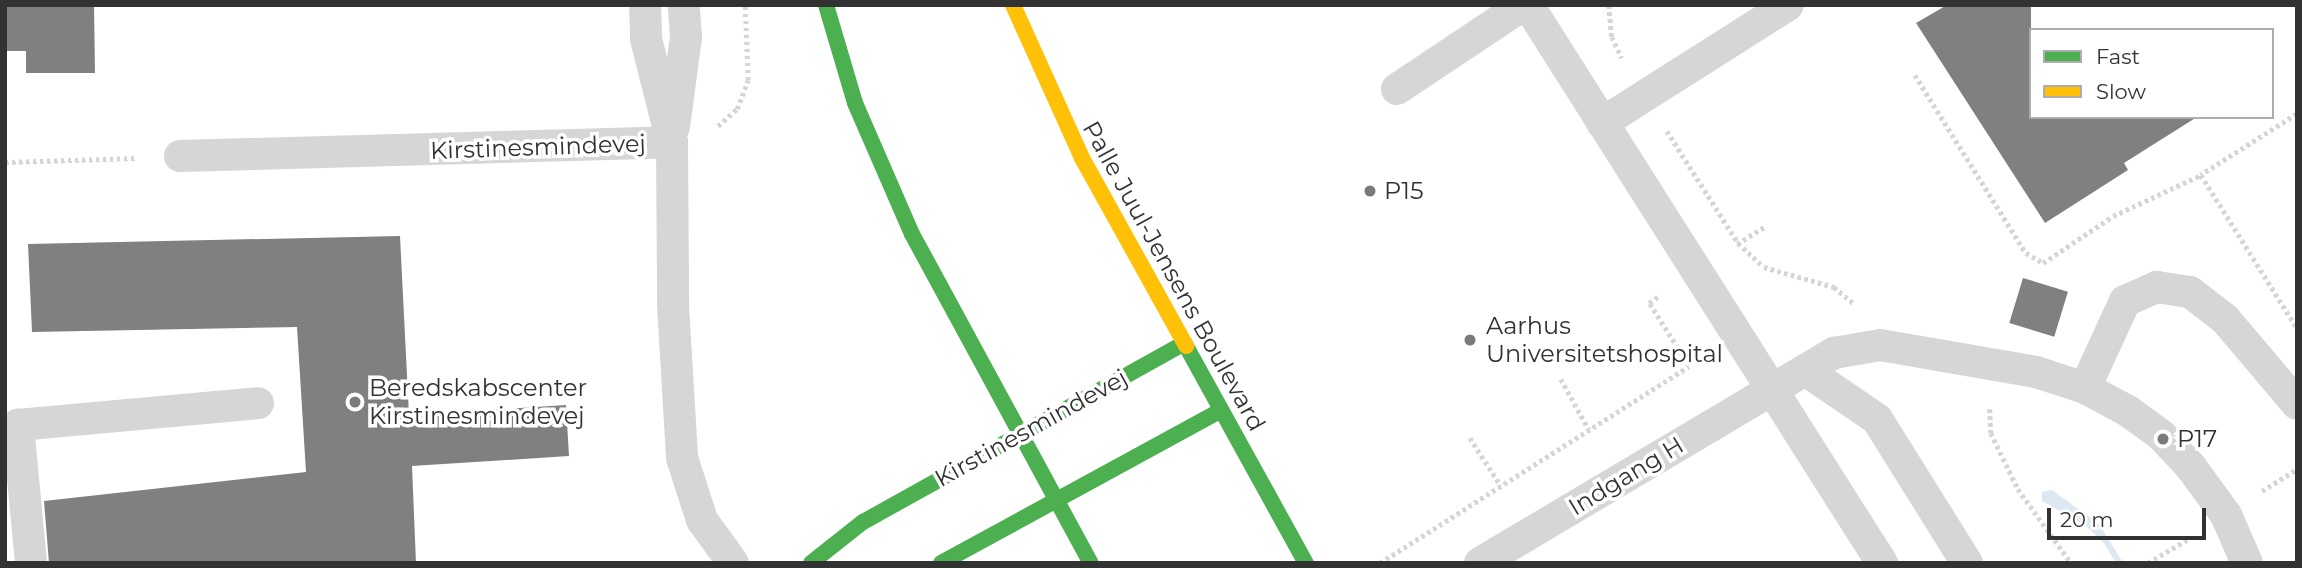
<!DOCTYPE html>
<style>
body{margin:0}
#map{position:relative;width:2302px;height:568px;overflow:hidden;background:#fff;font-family:Montserrat,sans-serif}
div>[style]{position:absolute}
.water>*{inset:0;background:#dde8f2}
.building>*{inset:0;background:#808080;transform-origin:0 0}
.path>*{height:4.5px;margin-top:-2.25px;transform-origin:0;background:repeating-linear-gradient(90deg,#d5d5d5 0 3.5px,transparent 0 7px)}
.lane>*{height:32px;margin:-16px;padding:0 16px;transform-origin:16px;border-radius:16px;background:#d6d6d6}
.fast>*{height:16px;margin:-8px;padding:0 8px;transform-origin:8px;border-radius:8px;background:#4caf50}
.slow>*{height:16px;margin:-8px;padding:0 8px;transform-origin:8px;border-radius:8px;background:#ffc107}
.dots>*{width:19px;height:19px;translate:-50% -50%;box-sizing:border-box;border:4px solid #fff;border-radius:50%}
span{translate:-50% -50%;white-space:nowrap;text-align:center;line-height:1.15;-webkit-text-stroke:7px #fff;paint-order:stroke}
.street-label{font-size:24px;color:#323232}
.poi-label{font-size:24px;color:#323232}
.left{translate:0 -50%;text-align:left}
.frame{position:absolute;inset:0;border:7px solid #323232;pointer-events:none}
.legend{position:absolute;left:2029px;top:28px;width:245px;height:91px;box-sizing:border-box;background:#fff;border:2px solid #adadad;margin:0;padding:9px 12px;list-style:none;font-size:21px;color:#323232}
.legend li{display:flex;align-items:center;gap:14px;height:35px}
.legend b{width:35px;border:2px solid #adadad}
.scale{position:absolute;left:2047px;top:508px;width:159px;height:32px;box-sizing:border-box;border:4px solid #323232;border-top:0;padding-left:9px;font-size:21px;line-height:24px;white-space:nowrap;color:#323232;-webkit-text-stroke:5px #fff;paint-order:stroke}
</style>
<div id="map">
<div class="water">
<i style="clip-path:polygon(2052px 490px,2099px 524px,2123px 563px,2116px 563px,2104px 543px,2086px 526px,2042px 501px,2042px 492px)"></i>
</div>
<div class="building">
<i style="clip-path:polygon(5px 5px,94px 5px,95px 73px,26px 73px,26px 51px,5px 51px)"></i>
<i style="clip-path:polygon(1947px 5px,2031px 5px,2031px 117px,2197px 117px,2124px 163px,2128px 170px,2045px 223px,1916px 23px)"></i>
<i style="clip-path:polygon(400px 236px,409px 415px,566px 405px,569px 456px,412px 466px,416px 563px,49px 563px,44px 501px,306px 472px,297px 327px,32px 332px,28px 244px)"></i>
<i style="left:2023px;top:278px;width:47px;height:47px;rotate:17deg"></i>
</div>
<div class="path">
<i style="left:1609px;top:5px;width:32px;rotate:85deg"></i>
<i style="left:1612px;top:37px;width:23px;rotate:65deg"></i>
<i style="left:1915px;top:75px;width:210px;rotate:58.1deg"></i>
<i style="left:2026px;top:253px;width:20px;rotate:30deg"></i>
<i style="left:2043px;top:263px;width:84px;rotate:-33.9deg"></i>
<i style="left:2113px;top:216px;width:97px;rotate:-25deg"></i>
<i style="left:2297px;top:114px;width:114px;rotate:147.6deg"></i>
<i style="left:2201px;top:175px;width:181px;rotate:57.9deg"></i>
<i style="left:718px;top:126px;width:25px;rotate:-42deg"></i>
<i style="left:737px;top:109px;width:31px;rotate:-69deg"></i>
<i style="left:748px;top:80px;width:75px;rotate:-92.3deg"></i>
<i style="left:1667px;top:131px;width:133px;rotate:57.6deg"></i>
<i style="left:1738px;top:243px;width:35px;rotate:43deg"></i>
<i style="left:1764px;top:267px;width:73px;rotate:15.9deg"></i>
<i style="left:1834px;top:287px;width:26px;rotate:40deg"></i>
<i style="left:5px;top:162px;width:132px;rotate:-1.7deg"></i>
<i style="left:1737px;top:244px;width:34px;rotate:-32deg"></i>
<i style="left:1561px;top:379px;width:58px;rotate:61.2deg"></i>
<i style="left:1990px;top:409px;width:24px;rotate:88deg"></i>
<i style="left:1991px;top:433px;width:62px;rotate:64.3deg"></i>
<i style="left:2018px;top:489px;width:91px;rotate:54.4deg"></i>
<i style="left:1470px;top:438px;width:57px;rotate:57.1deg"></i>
<i style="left:2262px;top:491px;width:41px;rotate:-32.2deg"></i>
<i style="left:1380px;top:563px;width:366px;rotate:-32.5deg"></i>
<i style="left:1689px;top:366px;width:75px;rotate:-122.4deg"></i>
<i style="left:1649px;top:303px;width:14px;rotate:-36deg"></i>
<i style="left:2148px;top:563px;width:49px;rotate:-30.8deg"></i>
</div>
<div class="lane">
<i style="left:645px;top:5px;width:34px;rotate:88deg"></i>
<i style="left:646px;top:39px;width:106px;rotate:75.8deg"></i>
<i style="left:1528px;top:5px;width:661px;rotate:57.61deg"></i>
<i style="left:1397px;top:89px;width:151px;rotate:-33.7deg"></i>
<i style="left:1602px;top:123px;width:220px;rotate:-32.4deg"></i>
<i style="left:674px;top:127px;width:91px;rotate:-82.4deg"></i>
<i style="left:686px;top:37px;width:32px;rotate:-94deg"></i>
<i style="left:180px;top:156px;width:492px;rotate:-1.6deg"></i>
<i style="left:672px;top:142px;width:163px;rotate:89.6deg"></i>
<i style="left:673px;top:305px;width:153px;rotate:86.6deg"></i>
<i style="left:682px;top:458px;width:65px;rotate:72.1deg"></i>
<i style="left:702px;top:520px;width:53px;rotate:54.2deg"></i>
<i style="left:1805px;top:370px;width:87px;rotate:34.2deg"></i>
<i style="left:1877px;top:419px;width:170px;rotate:58deg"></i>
<i style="left:2085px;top:388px;width:96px;rotate:-65.3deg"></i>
<i style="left:2125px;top:301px;width:35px;rotate:-24deg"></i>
<i style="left:2157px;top:287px;width:33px;rotate:9deg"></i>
<i style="left:2190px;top:292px;width:44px;rotate:37.6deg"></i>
<i style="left:2225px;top:319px;width:111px;rotate:49.7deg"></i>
<i style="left:31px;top:563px;width:139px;rotate:-95.4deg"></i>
<i style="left:18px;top:425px;width:241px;rotate:-5.2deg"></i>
<i style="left:1480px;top:563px;width:412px;rotate:-30.7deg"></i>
<i style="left:1834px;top:353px;width:47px;rotate:-9.9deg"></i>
<i style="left:1880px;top:345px;width:158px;rotate:9.8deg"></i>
<i style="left:2036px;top:372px;width:52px;rotate:18.1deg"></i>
<i style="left:2085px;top:388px;width:49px;rotate:28.1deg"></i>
<i style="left:2128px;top:411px;width:41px;rotate:36deg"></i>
<i style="left:2161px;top:435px;width:44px;rotate:46.8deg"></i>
<i style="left:2191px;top:467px;width:59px;rotate:53.9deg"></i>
<i style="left:2226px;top:515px;width:52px;rotate:66.4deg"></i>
</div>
<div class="fast">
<i style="left:826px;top:5px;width:102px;rotate:73.5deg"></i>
<i style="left:855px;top:103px;width:143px;rotate:66.5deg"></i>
<i style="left:912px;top:234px;width:375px;rotate:61.5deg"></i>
<i style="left:1186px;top:346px;width:248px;rotate:61.1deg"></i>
<i style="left:811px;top:563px;width:66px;rotate:-38.3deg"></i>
<i style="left:863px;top:522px;width:368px;rotate:-29.1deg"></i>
<i style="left:941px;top:563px;width:318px;rotate:-28.6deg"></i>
</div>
<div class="slow">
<i style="left:1013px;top:5px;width:168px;rotate:65.7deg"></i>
<i style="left:1082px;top:158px;width:215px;rotate:61deg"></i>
</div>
<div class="dots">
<i style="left:1370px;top:191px;background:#7a7a7a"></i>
<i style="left:1470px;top:340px;background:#7a7a7a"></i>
<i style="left:355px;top:402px;background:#7a7a7a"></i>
<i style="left:2163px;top:439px;background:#7a7a7a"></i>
</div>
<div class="street-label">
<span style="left:538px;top:147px;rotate:-2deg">Kirstinesmindevej</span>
<span style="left:1174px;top:276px;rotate:61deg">Palle Juul-Jensens Boulevard</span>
<span style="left:1031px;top:428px;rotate:-29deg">Kirstinesmindevej</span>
<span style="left:1626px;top:476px;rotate:-31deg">Indgang H</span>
</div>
<div class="poi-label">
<span class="left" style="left:1384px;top:191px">P15</span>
<span class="left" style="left:1486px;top:340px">Aarhus<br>Universitetshospital</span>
<span class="left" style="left:369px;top:402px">Beredskabscenter<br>Kirstinesmindevej</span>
<span class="left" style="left:2177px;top:439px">P17</span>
</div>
<div class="frame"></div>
<ul class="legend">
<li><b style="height:9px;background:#4caf50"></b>Fast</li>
<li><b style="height:9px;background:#ffc107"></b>Slow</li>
</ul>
<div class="scale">20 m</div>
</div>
